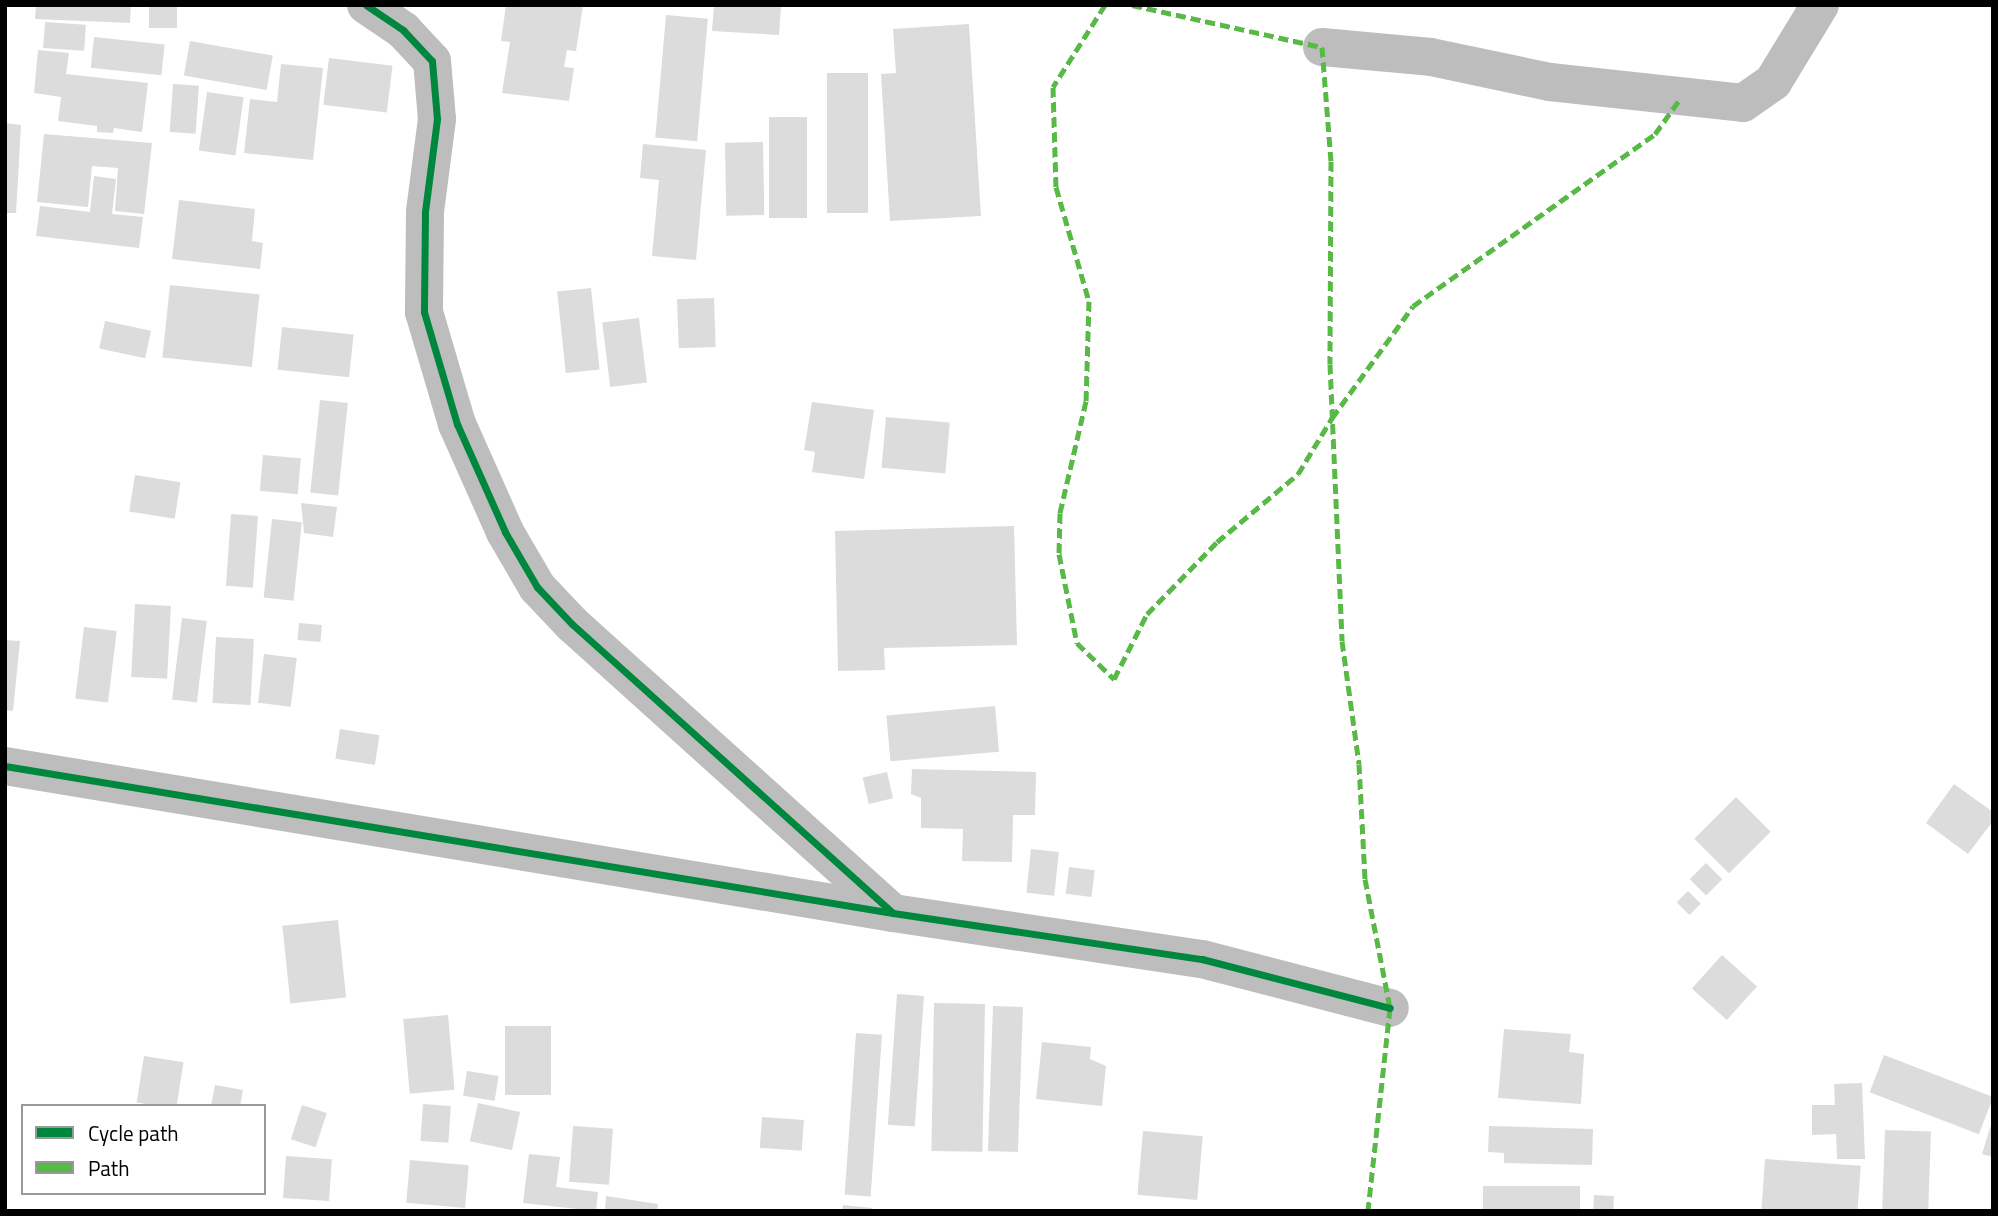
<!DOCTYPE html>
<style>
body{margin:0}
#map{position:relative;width:1998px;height:1216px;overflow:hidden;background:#fff;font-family:"Titillium Web",sans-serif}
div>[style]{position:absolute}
.building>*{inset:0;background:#dcdcdc;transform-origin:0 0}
.minor>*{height:38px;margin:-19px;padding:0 19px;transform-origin:19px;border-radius:19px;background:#bdbdbd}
.quiet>*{height:5px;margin-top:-2.5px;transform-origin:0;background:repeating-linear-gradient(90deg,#58b947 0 10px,transparent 0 15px)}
.cycleway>*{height:7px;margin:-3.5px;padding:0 3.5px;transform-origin:3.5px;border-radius:3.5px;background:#00873e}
span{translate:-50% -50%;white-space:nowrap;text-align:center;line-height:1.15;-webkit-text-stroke:5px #fff;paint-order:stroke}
.frame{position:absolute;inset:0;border:7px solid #000;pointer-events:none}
.legend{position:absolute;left:21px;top:1104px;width:245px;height:91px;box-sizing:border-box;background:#fff;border:2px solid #999;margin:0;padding:9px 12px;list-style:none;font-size:21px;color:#000}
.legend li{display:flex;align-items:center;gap:14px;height:35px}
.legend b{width:35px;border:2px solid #999}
</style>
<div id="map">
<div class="building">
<i style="clip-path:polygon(36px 5px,131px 5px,130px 23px,35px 19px)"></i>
<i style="left:149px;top:5px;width:28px;height:23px"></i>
<i style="clip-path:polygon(506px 5px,583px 5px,576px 51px,567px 50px,564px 67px,574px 68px,569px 101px,502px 93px,510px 42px,501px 41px)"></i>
<i style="clip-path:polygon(714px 5px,781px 5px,779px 35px,712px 31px)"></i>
<i style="left:666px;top:15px;width:42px;height:123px;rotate:5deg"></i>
<i style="left:45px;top:22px;width:41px;height:26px;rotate:4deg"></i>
<i style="clip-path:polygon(969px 24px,981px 216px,890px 221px,881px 74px,896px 73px,893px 29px)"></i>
<i style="left:94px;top:37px;width:71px;height:31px;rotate:6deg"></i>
<i style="left:190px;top:41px;width:84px;height:35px;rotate:10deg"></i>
<i style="clip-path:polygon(38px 50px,69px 53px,66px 74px,148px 83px,142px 132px,114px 128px,113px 133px,97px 132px,97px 126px,58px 121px,61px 97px,34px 93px)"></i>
<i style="left:329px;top:58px;width:64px;height:47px;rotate:7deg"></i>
<i style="clip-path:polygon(281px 64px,323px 68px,313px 160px,244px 153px,250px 99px,277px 102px)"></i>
<i style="left:827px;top:73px;width:41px;height:140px"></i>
<i style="left:173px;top:84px;width:26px;height:48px;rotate:4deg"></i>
<i style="left:207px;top:92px;width:37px;height:59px;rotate:8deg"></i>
<i style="left:769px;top:117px;width:38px;height:101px"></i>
<i style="clip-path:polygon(5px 123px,21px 125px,16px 213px,5px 213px)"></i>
<i style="clip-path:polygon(44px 134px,152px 143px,144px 214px,115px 211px,118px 168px,92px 166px,88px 207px,37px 202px)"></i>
<i style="left:763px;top:142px;width:73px;height:38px;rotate:89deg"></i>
<i style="clip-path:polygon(643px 144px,706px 150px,696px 260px,652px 256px,659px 180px,640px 178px)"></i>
<i style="clip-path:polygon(94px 176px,116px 179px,112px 214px,143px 217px,139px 248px,36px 236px,40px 206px,90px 212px)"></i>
<i style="clip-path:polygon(179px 200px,255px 209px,252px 241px,263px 243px,260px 269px,172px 259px)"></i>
<i style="left:170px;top:285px;width:90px;height:73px;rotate:6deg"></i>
<i style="left:591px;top:288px;width:82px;height:34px;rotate:84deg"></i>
<i style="left:714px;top:298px;width:49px;height:37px;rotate:88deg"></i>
<i style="left:639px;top:318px;width:65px;height:37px;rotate:83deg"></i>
<i style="left:105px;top:321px;width:47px;height:28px;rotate:12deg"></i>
<i style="left:282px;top:327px;width:72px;height:43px;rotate:6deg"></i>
<i style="left:320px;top:400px;width:28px;height:93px;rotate:6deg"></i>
<i style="clip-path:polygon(812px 402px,874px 410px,864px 479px,812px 472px,815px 452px,804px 450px)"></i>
<i style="left:886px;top:417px;width:64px;height:51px;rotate:5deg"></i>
<i style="left:263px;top:455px;width:38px;height:36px;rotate:5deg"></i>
<i style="left:135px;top:475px;width:46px;height:37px;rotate:9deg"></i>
<i style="clip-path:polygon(301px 503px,337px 507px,333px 537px,304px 533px)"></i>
<i style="left:231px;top:514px;width:27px;height:72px;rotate:4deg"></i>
<i style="left:272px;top:519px;width:30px;height:79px;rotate:6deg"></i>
<i style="clip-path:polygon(1014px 526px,1017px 645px,884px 648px,885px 670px,838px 671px,835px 531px)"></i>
<i style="left:135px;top:604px;width:36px;height:73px;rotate:3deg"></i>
<i style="left:182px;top:618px;width:25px;height:82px;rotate:7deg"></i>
<i style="left:299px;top:623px;width:23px;height:17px;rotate:5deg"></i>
<i style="left:84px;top:627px;width:33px;height:72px;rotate:7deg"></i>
<i style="left:216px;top:637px;width:38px;height:66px;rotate:3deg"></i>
<i style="clip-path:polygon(5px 640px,20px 641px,13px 711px,5px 710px)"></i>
<i style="left:264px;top:654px;width:33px;height:49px;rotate:7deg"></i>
<i style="left:995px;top:706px;width:46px;height:109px;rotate:85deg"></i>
<i style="left:340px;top:729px;width:40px;height:30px;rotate:9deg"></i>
<i style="clip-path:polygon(912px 769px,1036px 772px,1035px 815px,1013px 815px,1012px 862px,962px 861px,963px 829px,921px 828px,921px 798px,911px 794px)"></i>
<i style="left:887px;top:772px;width:27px;height:25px;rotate:77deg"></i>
<i style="clip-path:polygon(1954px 784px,1993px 812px,1993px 821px,1968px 854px,1926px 823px)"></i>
<i style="left:1736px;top:797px;width:49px;height:59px;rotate:45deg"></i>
<i style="left:1031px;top:849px;width:28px;height:44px;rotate:6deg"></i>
<i style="left:1706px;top:863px;width:23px;height:23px;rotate:45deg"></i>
<i style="left:1069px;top:867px;width:26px;height:27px;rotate:7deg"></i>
<i style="left:1688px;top:891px;width:18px;height:16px;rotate:45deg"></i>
<i style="left:338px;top:920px;width:78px;height:56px;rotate:84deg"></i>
<i style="left:1722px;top:955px;width:47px;height:45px;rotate:42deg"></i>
<i style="left:897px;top:994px;width:27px;height:131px;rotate:4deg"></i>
<i style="left:934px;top:1003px;width:51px;height:148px;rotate:1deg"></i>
<i style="left:993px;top:1006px;width:30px;height:145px;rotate:2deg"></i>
<i style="left:448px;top:1015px;width:75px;height:45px;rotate:85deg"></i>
<i style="left:505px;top:1026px;width:46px;height:69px"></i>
<i style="clip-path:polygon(1504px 1029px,1571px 1034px,1569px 1052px,1584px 1054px,1581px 1104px,1498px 1098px)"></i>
<i style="left:856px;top:1033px;width:26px;height:162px;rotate:4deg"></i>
<i style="clip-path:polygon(1042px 1042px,1091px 1047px,1090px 1059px,1106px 1066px,1102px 1106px,1036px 1099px)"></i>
<i style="left:1884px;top:1055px;width:117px;height:40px;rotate:21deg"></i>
<i style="left:144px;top:1056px;width:40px;height:47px;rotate:9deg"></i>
<i style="left:467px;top:1071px;width:32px;height:25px;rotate:9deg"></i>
<i style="clip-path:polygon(1862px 1083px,1865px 1159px,1837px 1159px,1836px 1134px,1812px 1135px,1812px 1105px,1835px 1105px,1834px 1084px)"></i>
<i style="clip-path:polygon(215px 1085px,243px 1090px,240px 1106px,211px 1106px)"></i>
<i style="left:478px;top:1103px;width:43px;height:39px;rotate:12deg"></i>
<i style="left:423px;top:1104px;width:28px;height:37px;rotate:4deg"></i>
<i style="left:302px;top:1105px;width:26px;height:36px;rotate:18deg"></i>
<i style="left:762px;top:1117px;width:42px;height:31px;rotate:4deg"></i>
<i style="clip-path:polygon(1993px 1118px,1993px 1157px,1982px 1154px)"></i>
<i style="left:573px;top:1126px;width:40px;height:56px;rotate:4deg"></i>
<i style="clip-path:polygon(1489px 1126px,1593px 1129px,1592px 1165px,1504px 1163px,1504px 1153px,1488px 1152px)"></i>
<i style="left:1885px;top:1130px;width:46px;height:80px;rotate:2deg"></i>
<i style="left:1143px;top:1131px;width:60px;height:64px;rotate:5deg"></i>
<i style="clip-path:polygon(529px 1154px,560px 1157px,556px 1187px,598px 1192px,596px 1211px,523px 1203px)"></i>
<i style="left:286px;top:1156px;width:46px;height:42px;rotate:4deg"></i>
<i style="left:1765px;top:1159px;width:96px;height:52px;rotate:4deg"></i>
<i style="left:410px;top:1160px;width:59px;height:43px;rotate:5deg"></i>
<i style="left:1483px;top:1186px;width:97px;height:25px"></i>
<i style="left:1594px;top:1195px;width:20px;height:16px;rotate:3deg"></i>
<i style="clip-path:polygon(606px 1196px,658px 1204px,657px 1211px,605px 1211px)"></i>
<i style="clip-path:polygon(843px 1205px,872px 1208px,872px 1211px,842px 1211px)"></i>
</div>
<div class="minor">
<i style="left:366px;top:5px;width:45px;rotate:34deg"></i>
<i style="left:403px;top:30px;width:42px;rotate:46.9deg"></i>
<i style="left:432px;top:61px;width:58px;rotate:85.1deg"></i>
<i style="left:437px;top:119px;width:94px;rotate:97.4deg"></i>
<i style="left:425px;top:212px;width:100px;rotate:90.6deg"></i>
<i style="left:424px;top:312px;width:117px;rotate:73.6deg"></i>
<i style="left:457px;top:424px;width:118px;rotate:66deg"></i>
<i style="left:505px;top:532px;width:64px;rotate:59.8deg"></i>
<i style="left:537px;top:587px;width:51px;rotate:46.6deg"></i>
<i style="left:572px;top:624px;width:432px;rotate:42deg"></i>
<i style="left:1322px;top:47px;width:109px;rotate:5.2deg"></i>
<i style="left:1431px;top:57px;width:122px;rotate:11.9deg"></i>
<i style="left:1550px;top:82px;width:194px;rotate:6.2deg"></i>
<i style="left:1743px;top:103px;width:37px;rotate:-35deg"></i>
<i style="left:1773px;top:82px;width:90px;rotate:-58.6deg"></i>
<i style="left:5px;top:766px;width:900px;rotate:9.4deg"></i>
<i style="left:893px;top:913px;width:312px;rotate:8.5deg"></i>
<i style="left:1202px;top:959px;width:194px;rotate:14.6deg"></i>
</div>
<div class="quiet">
<i style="left:1105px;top:5px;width:97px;rotate:122.4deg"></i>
<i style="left:1053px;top:87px;width:100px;rotate:88.3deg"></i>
<i style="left:1056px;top:187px;width:119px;rotate:73.9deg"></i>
<i style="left:1089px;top:301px;width:100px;rotate:91.7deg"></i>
<i style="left:1086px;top:401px;width:115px;rotate:103.1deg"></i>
<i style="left:1060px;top:513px;width:41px;rotate:91.4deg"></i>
<i style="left:1059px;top:554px;width:91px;rotate:78.6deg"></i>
<i style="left:1077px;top:643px;width:52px;rotate:44.2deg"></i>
<i style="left:1114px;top:679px;width:73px;rotate:-63.1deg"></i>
<i style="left:1147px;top:614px;width:100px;rotate:-45.8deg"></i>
<i style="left:1217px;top:542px;width:106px;rotate:-40deg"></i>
<i style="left:1298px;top:474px;width:66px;rotate:-58.7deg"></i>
<i style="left:1332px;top:418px;width:138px;rotate:-54.1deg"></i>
<i style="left:1413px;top:306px;width:297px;rotate:-35.4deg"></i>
<i style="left:1655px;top:134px;width:43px;rotate:-54.5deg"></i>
<i style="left:1132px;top:5px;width:195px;rotate:12.5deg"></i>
<i style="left:1322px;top:47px;width:114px;rotate:85.5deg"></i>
<i style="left:1331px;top:161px;width:203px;rotate:90.3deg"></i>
<i style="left:1330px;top:364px;width:277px;rotate:87.5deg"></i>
<i style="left:1342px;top:641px;width:124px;rotate:82.1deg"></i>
<i style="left:1359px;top:764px;width:115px;rotate:87deg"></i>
<i style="left:1365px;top:879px;width:131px;rotate:79deg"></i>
<i style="left:1390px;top:1008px;width:204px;rotate:96.2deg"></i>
</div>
<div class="cycleway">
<i style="left:366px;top:5px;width:45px;rotate:34deg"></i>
<i style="left:403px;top:30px;width:42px;rotate:46.9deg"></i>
<i style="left:432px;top:61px;width:58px;rotate:85.1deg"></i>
<i style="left:437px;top:119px;width:94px;rotate:97.4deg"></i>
<i style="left:425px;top:212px;width:100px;rotate:90.6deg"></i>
<i style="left:424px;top:312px;width:117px;rotate:73.6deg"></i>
<i style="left:457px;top:424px;width:118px;rotate:66deg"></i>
<i style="left:505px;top:532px;width:64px;rotate:59.8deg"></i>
<i style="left:537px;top:587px;width:51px;rotate:46.6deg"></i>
<i style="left:572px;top:624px;width:432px;rotate:42deg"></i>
<i style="left:5px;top:766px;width:900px;rotate:9.4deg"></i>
<i style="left:893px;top:913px;width:312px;rotate:8.5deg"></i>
<i style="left:1202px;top:959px;width:194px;rotate:14.6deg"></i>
</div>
<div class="frame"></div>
<ul class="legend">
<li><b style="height:9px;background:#00873e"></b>Cycle path</li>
<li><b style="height:9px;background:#58b947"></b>Path</li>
</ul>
</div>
